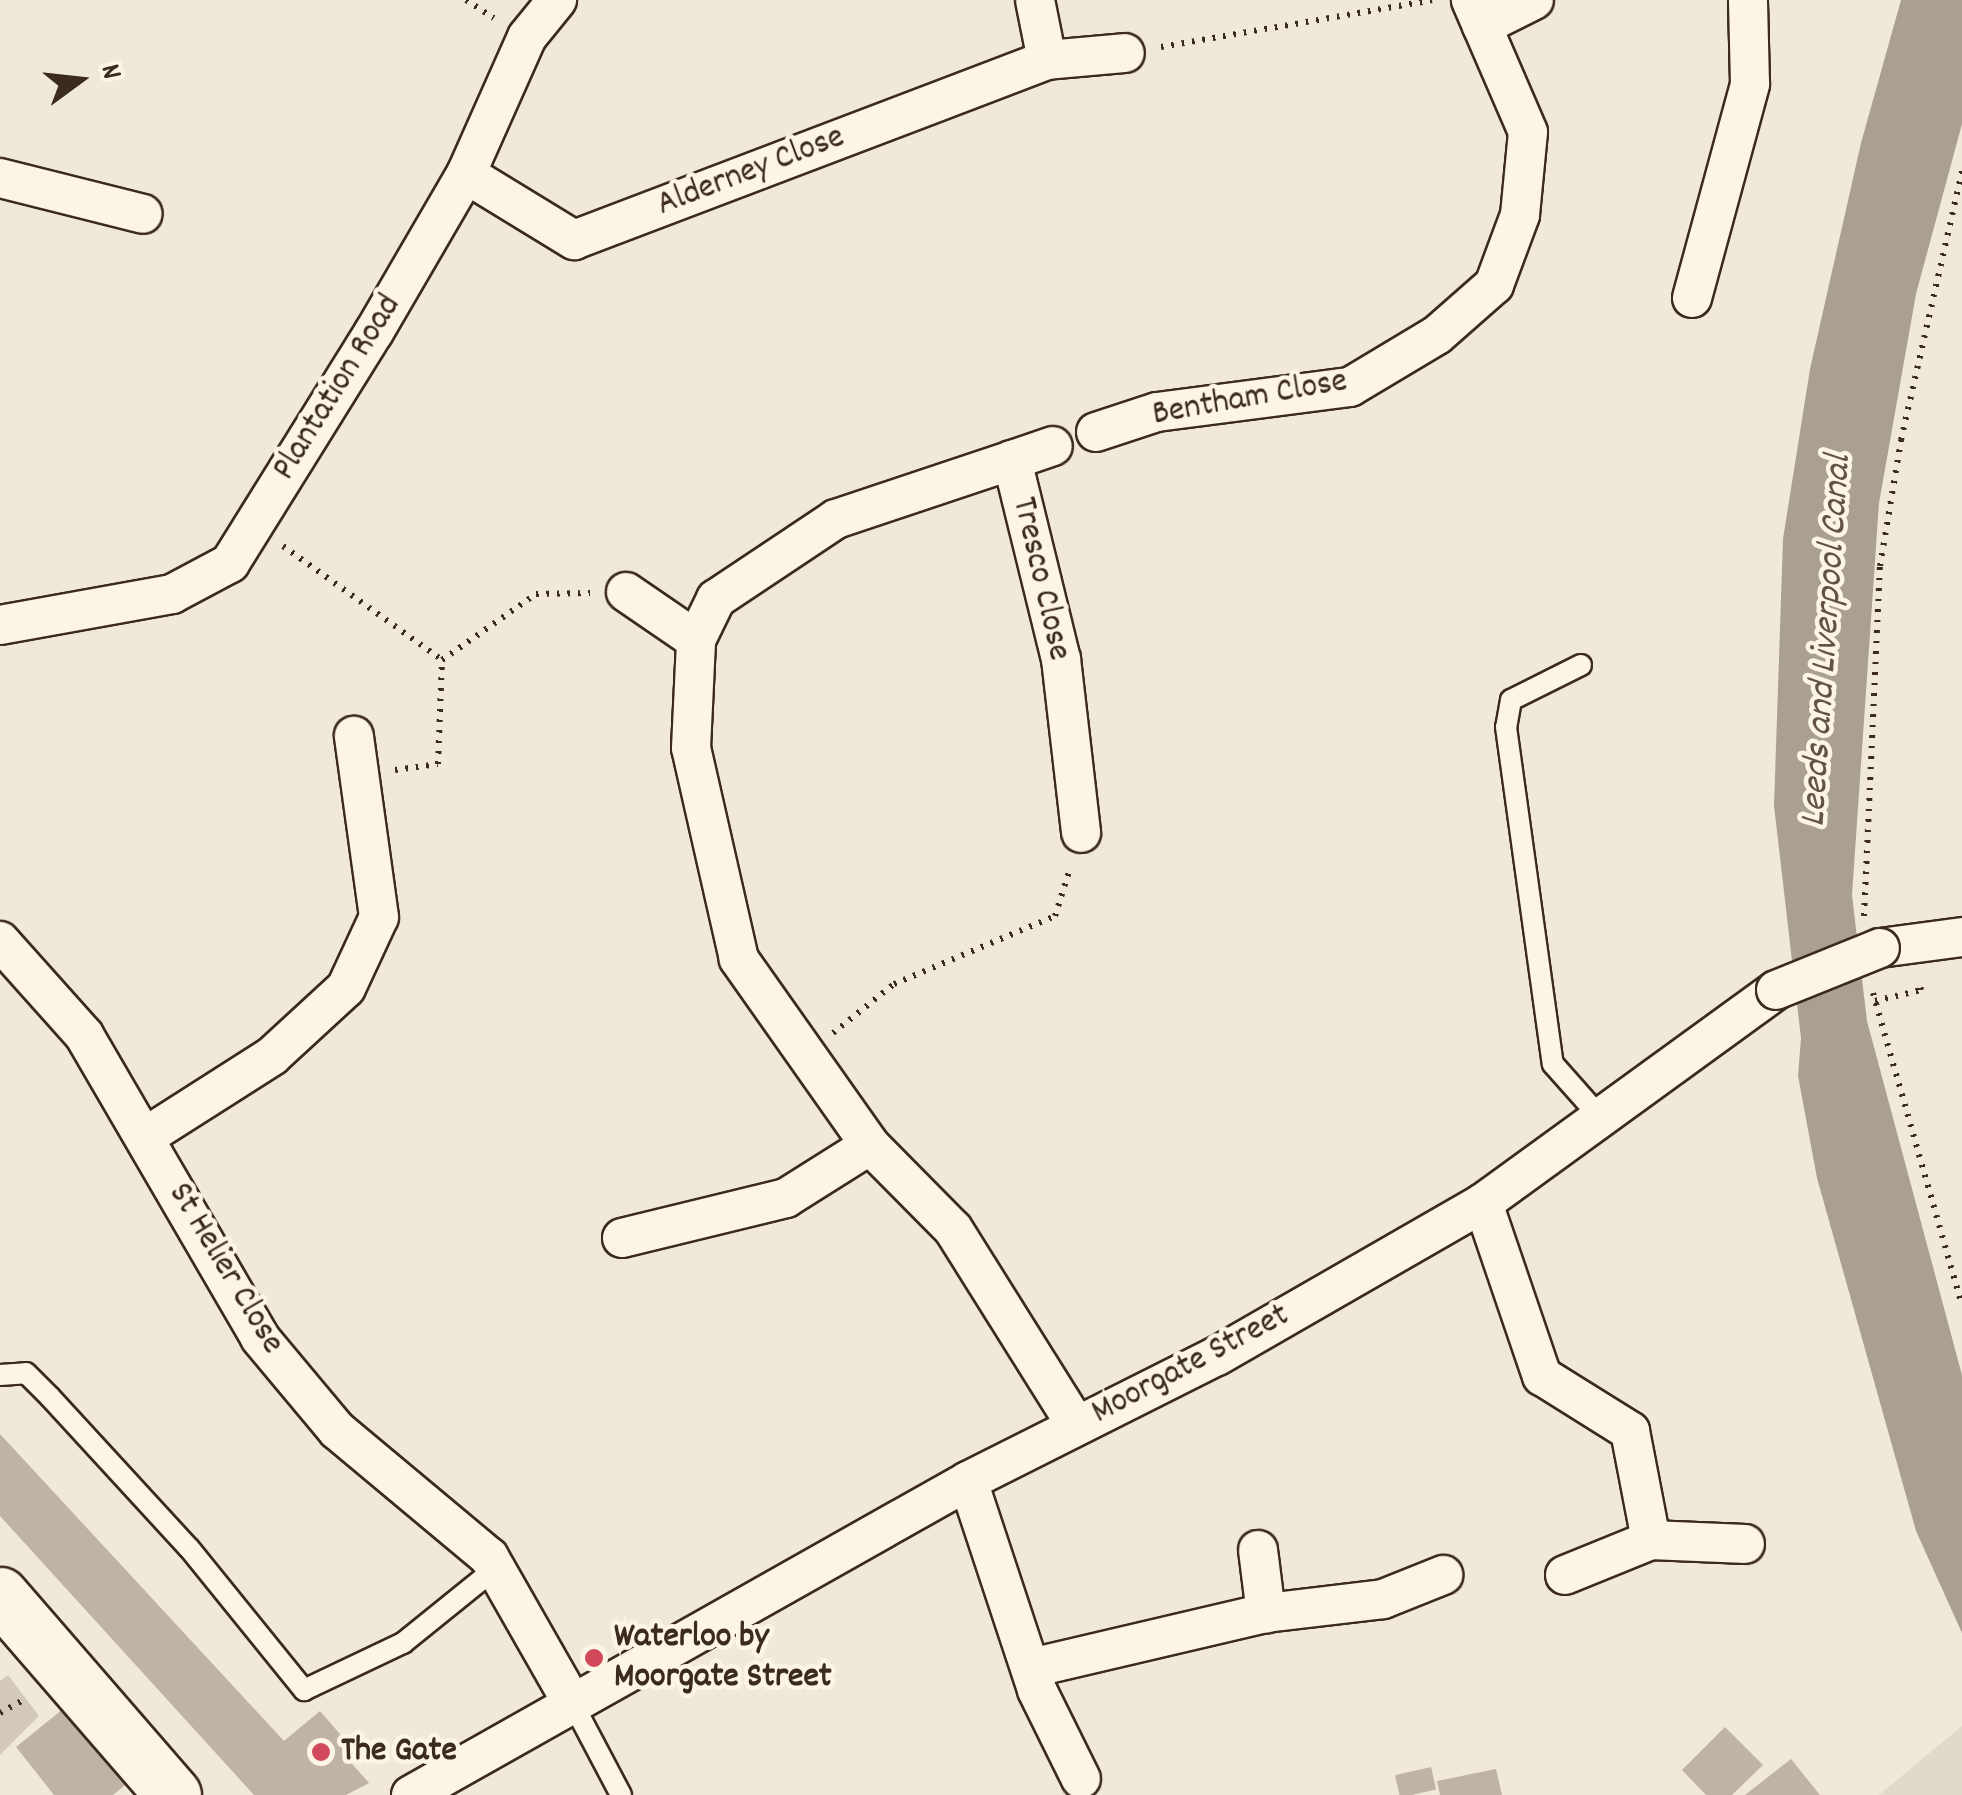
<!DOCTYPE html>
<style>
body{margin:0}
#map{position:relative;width:1962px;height:1795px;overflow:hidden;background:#f0e9d9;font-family:Dekko,sans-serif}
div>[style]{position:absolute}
.built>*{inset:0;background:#e1d9c9}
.green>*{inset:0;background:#d2c9ba}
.water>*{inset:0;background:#aaa091}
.building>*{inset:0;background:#beb3a4;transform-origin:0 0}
.path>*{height:6px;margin-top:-3px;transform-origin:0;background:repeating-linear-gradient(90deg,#3b2a1e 0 2.5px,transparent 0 10.5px)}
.roads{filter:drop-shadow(2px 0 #3b2a1e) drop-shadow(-2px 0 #3b2a1e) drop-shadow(0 2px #3b2a1e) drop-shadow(0 -2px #3b2a1e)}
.service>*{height:20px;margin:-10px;padding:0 10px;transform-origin:10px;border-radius:10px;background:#fcf5e5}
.minor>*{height:38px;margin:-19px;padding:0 19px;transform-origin:19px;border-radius:19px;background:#fcf5e5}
.primary>*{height:55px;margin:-27.5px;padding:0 27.5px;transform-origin:27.5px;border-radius:27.5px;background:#fcf5e5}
.bridges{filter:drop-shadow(2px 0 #3b2a1e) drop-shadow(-2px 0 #3b2a1e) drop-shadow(0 2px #3b2a1e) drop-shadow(0 -2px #3b2a1e)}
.minor-bridge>*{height:38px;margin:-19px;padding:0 19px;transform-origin:19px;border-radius:19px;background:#fcf5e5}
.dots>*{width:28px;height:28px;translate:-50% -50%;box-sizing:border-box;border:5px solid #fcf5e5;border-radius:50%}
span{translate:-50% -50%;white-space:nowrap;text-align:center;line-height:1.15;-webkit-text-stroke:9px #fcf5e5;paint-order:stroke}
.street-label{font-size:35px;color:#3b2a1e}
.poi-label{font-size:35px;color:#3b2a1e;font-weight:700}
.left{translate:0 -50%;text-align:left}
.water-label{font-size:38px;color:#625346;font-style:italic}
.north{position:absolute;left:30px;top:30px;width:100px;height:100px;-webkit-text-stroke:8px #fcf5e5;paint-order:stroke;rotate:75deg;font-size:28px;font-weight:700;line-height:40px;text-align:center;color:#3b2a1e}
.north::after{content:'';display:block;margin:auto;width:35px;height:45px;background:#3b2a1e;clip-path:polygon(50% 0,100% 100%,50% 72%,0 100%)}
</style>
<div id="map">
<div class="built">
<i style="clip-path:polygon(1962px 1726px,1962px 1795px,1879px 1795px)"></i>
</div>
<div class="green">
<i style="clip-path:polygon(8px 1675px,39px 1716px,0 1755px,0 1681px)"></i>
</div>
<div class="water">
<i style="clip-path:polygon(1901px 0,1962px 0,1962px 124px,1916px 294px,1879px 503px,1852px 895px,1867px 1021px,1962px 1375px,1962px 1633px,1916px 1531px,1817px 1178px,1798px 1076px,1801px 1038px,1774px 806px,1783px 539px,1810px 369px,1861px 143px)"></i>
</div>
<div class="building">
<i style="clip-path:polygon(0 1434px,284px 1741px,320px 1711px,353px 1749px,345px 1756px,369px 1783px,346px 1795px,254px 1795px,0 1516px)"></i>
<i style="clip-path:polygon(68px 1705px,129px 1782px,113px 1795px,54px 1795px,16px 1747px)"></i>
<i style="clip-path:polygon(1725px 1727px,1763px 1765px,1732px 1795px,1706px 1795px,1682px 1770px)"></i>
<i style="clip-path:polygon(1791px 1759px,1820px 1795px,1745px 1795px)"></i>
<i style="left:1431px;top:1767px;width:23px;height:37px;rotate:77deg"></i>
<i style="clip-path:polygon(1496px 1769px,1502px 1795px,1440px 1795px,1437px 1781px)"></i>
</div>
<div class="path">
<i style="left:466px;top:0;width:33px;rotate:33deg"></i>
<i style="left:1161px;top:47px;width:275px;rotate:-9.8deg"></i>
<i style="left:283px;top:546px;width:196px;rotate:35.6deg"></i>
<i style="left:395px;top:770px;width:43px;rotate:-7.9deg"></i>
<i style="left:438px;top:764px;width:104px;rotate:-87.8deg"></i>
<i style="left:442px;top:660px;width:115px;rotate:-35.1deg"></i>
<i style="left:536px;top:594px;width:54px;rotate:-1.1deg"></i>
<i style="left:1864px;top:916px;width:350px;rotate:-87.4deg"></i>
<i style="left:1880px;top:566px;width:128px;rotate:-80.5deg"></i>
<i style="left:1901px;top:440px;width:276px;rotate:-77.2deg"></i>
<i style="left:1873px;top:993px;width:325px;rotate:74.1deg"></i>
<i style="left:1875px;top:1001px;width:47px;rotate:-13.4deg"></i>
<i style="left:1921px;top:990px;width:10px;rotate:-101deg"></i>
<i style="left:833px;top:1033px;width:78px;rotate:-38.8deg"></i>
<i style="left:894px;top:984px;width:175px;rotate:-22.9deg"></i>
<i style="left:1055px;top:916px;width:50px;rotate:-72.6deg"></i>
<i style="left:0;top:1713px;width:31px;rotate:-29deg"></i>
</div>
<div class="roads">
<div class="service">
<i style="left:1581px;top:665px;width:78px;rotate:153.4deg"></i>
<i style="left:1511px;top:700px;width:27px;rotate:100deg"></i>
<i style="left:1506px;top:727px;width:340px;rotate:82.1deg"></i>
<i style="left:1553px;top:1064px;width:71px;rotate:48.4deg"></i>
<i style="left:0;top:1375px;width:26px;rotate:-4deg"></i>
<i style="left:26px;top:1373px;width:34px;rotate:45deg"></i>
<i style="left:50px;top:1397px;width:205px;rotate:47.4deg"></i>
<i style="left:189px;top:1548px;width:183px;rotate:51deg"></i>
<i style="left:304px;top:1690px;width:110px;rotate:-25.4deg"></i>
<i style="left:403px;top:1643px;width:119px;rotate:-38.9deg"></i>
<i style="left:573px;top:1704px;width:103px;rotate:62.2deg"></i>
</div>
<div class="minor">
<i style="left:1035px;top:0;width:61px;rotate:78.7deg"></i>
<i style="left:1482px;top:26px;width:58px;rotate:-26.6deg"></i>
<i style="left:466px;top:174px;width:127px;rotate:31.4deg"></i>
<i style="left:574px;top:240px;width:506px;rotate:-20.83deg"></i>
<i style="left:1047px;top:60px;width:78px;rotate:-5.1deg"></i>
<i style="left:0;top:178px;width:147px;rotate:14.1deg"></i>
<i style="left:1692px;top:298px;width:222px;rotate:-74.8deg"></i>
<i style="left:1750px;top:84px;width:84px;rotate:-91.4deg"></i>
<i style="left:1096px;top:432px;width:64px;rotate:-18.2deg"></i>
<i style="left:1157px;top:412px;width:195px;rotate:-7.4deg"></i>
<i style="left:1350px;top:387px;width:101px;rotate:-30.9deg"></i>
<i style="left:1437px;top:335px;width:76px;rotate:-41.3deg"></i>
<i style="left:1494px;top:285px;width:75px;rotate:-69.6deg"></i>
<i style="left:1520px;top:215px;width:83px;rotate:-84.5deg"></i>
<i style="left:1528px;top:132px;width:144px;rotate:-113.4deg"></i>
<i style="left:1012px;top:460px;width:43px;rotate:-18.9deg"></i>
<i style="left:626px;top:592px;width:85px;rotate:34.4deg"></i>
<i style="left:0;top:625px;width:175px;rotate:-10.2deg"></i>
<i style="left:172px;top:594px;width:66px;rotate:-28.1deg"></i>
<i style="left:230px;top:563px;width:272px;rotate:-58.1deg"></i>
<i style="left:374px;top:332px;width:183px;rotate:-59.8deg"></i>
<i style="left:466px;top:174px;width:150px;rotate:-66deg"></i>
<i style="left:527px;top:37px;width:48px;rotate:-51deg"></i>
<i style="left:0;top:941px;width:126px;rotate:48.2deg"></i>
<i style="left:84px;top:1035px;width:350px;rotate:59.8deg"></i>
<i style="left:260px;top:1338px;width:120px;rotate:50.1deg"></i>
<i style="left:337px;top:1430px;width:198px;rotate:39.9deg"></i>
<i style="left:489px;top:1557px;width:169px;rotate:60.3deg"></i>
<i style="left:1880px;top:948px;width:83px;rotate:-7.6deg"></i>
<i style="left:145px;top:1137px;width:151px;rotate:-32.5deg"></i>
<i style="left:272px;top:1056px;width:100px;rotate:-42.6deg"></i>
<i style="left:346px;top:988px;width:78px;rotate:-65.1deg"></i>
<i style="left:379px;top:917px;width:183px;rotate:-97.9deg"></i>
<i style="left:1483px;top:1203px;width:183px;rotate:71.2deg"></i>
<i style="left:1542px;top:1376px;width:104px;rotate:32deg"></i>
<i style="left:1630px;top:1431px;width:111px;rotate:79.1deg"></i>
<i style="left:622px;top:1238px;width:169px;rotate:-13.7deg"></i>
<i style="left:786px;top:1198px;width:99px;rotate:-32.2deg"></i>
<i style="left:1076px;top:1425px;width:231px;rotate:-122.1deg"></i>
<i style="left:953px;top:1229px;width:118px;rotate:-134.7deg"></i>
<i style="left:870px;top:1145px;width:228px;rotate:-125.2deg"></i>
<i style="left:739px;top:959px;width:216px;rotate:-102.8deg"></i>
<i style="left:691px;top:748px;width:108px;rotate:-87.3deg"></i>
<i style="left:696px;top:640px;width:46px;rotate:-64deg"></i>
<i style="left:716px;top:599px;width:144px;rotate:-33.7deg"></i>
<i style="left:836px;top:519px;width:186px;rotate:-18.5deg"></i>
<i style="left:1012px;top:460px;width:205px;rotate:76.2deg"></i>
<i style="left:1061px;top:659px;width:175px;rotate:83.4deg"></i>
<i style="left:968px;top:1481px;width:220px;rotate:71.7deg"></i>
<i style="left:1037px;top:1690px;width:99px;rotate:63.7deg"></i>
<i style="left:1258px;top:1550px;width:64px;rotate:82.8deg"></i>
<i style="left:1565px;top:1575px;width:93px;rotate:-22.1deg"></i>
<i style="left:1651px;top:1540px;width:94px;rotate:2.4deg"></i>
<i style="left:1031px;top:1668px;width:241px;rotate:-13.2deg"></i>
<i style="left:1266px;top:1613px;width:118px;rotate:-6.8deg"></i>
<i style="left:1383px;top:1599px;width:65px;rotate:-21.8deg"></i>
<i style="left:411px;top:1795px;width:639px;rotate:-29.41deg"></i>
<i style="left:968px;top:1481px;width:279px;rotate:-26.7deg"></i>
<i style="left:1217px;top:1356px;width:307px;rotate:-29.9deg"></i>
<i style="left:1483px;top:1203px;width:362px;rotate:-36deg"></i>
</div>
<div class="primary">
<i style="left:0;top:1595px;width:264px;rotate:49.1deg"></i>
</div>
</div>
<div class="bridges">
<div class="minor-bridge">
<i style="left:1776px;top:990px;width:112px;rotate:-22deg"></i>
</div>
</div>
<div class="dots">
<i style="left:594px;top:1658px;background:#d1495b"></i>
<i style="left:321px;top:1752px;background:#d1495b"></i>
</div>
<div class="street-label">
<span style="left:751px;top:172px;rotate:-21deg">Alderney Close</span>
<span style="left:338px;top:388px;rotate:-58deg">Plantation Road</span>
<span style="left:1250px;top:399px;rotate:-10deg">Bentham Close</span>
<span style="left:1040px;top:579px;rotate:77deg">Tresco Close</span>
<span style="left:225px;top:1269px;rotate:59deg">St Helier Close</span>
<span style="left:1191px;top:1365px;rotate:-28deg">Moorgate Street</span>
</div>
<div class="poi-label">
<span class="left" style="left:614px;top:1658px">Waterloo by<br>Moorgate Street</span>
<span class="left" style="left:341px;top:1752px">The Gate</span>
</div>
<div class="water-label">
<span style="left:1828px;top:641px;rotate:-86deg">Leeds and Liverpool Canal</span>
</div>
<div class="north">N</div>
</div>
